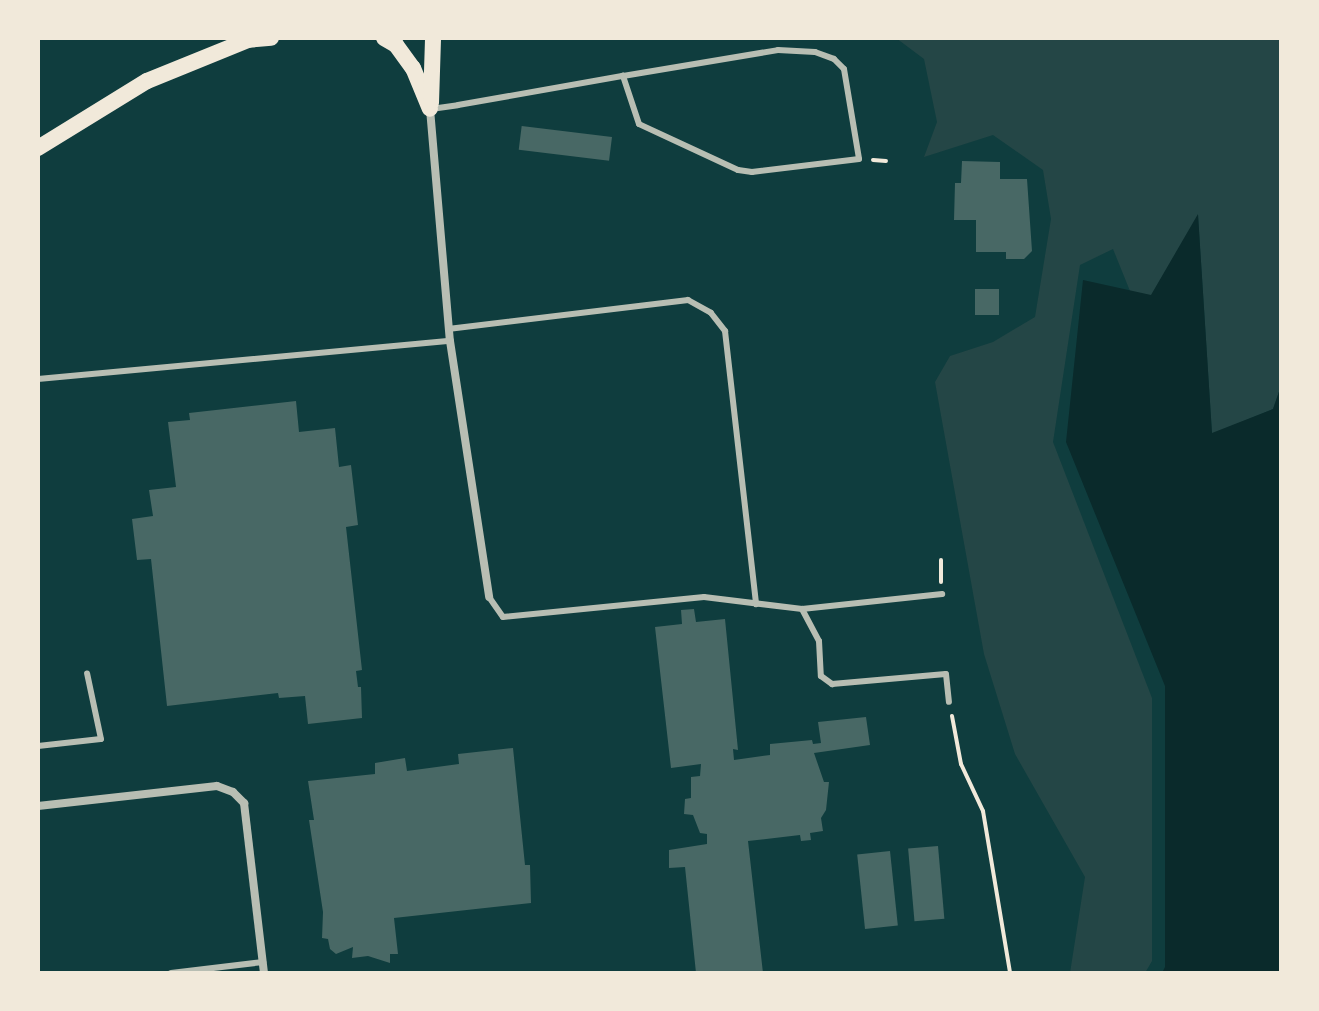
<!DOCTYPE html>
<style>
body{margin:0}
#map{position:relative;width:1319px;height:1011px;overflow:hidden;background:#0f3d3e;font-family:Signika,sans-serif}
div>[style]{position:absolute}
.green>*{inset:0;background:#244646}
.water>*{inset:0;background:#0a2a2b}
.building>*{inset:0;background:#486865;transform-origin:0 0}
.path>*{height:4px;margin:-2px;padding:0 2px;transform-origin:2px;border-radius:2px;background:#f1e9da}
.service>*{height:6px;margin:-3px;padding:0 3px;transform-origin:3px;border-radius:3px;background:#b8beb3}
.minor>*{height:8px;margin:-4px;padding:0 4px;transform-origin:4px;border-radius:4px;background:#b8beb3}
.secondary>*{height:16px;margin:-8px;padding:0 8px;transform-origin:8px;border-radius:8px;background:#f1e9da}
span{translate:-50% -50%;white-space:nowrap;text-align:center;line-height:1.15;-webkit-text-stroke:8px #f1e9da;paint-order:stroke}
.frame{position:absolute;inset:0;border:40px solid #f1e9da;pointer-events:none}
</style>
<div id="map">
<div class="green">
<i style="clip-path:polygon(896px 38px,1281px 38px,1281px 386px,1273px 409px,1212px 434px,1198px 216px,1151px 296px,1130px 291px,1113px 249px,1080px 265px,1053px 442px,1152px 698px,1152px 961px,1145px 973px,1070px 973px,1085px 877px,1015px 754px,984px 654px,935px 382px,950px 356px,993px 342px,1035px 317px,1051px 219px,1043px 170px,993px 135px,924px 157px,937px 122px,924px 59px)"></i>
</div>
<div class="water">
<i style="clip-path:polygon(1198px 214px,1212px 433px,1273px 409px,1281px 386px,1281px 973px,1162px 973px,1165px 967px,1165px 686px,1066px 442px,1083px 280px,1151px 295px)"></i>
</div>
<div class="building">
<i style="left:612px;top:137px;width:24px;height:91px;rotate:97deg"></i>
<i style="clip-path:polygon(962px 161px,1000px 162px,1000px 179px,1027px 179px,1032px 251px,1024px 259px,1006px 259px,1006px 252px,976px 252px,976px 220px,954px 220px,955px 183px,961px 183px)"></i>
<i style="left:975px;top:289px;width:24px;height:26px"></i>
<i style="clip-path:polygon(296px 401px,299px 432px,335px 428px,339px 467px,351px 465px,358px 525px,346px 527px,362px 670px,356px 671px,358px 687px,361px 687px,362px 718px,308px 724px,305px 696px,279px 698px,278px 693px,167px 706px,151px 559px,137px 560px,132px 519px,153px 516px,149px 490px,176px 487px,168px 422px,190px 420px,189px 413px)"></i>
<i style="clip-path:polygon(694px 609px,696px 622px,725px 619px,738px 750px,733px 749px,734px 760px,770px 755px,770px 744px,812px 740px,813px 744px,821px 743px,818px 722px,866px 717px,870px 745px,814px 753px,824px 782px,829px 782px,826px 810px,821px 818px,823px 831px,810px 833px,811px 840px,801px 841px,800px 835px,748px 841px,763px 973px,696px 973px,685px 867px,669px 868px,669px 850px,707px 844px,707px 834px,700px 833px,693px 815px,684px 814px,685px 799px,691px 798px,691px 777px,700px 776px,701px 764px,671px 768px,655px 627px,682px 624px,681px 610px)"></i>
<i style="clip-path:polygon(513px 748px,525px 865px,530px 865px,531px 903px,394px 918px,398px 954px,390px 954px,390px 963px,368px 956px,352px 958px,353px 947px,336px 954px,330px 949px,328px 939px,322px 938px,323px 912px,309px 820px,314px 820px,308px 781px,375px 774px,375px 763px,405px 758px,407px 771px,459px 764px,458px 754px)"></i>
<i style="left:938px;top:846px;width:73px;height:30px;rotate:85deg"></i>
<i style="left:890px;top:851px;width:75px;height:33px;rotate:84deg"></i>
</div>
<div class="path">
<i style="left:873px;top:160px;width:13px;rotate:4deg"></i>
<i style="left:941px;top:560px;width:22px;rotate:90deg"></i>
<i style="left:952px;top:716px;width:49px;rotate:79.4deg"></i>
<i style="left:961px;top:764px;width:52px;rotate:64.9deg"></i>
<i style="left:983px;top:811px;width:164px;rotate:80.5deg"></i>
</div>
<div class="service">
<i style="left:431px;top:109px;width:27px;rotate:-8deg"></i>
<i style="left:458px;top:105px;width:168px;rotate:-10deg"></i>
<i style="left:623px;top:76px;width:157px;rotate:-9.5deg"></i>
<i style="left:778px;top:50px;width:37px;rotate:3deg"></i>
<i style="left:815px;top:52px;width:20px;rotate:20deg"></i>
<i style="left:834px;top:59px;width:14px;rotate:45deg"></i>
<i style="left:844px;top:69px;width:91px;rotate:80.5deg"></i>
<i style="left:859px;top:159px;width:108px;rotate:173.1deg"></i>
<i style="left:752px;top:172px;width:14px;rotate:-172deg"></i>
<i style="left:738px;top:170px;width:109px;rotate:-155.1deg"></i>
<i style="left:639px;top:124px;width:51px;rotate:-108.4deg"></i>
<i style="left:448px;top:329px;width:242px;rotate:-6.9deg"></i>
<i style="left:688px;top:300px;width:26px;rotate:29deg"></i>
<i style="left:711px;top:313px;width:23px;rotate:52deg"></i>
<i style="left:725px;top:331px;width:275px;rotate:83.5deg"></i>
<i style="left:38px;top:379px;width:414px;rotate:-5.3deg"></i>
<i style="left:489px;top:597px;width:24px;rotate:55deg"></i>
<i style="left:503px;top:617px;width:202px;rotate:-5.7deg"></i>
<i style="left:704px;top:597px;width:99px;rotate:7deg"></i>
<i style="left:802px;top:609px;width:36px;rotate:62deg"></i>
<i style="left:819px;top:641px;width:35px;rotate:87deg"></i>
<i style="left:821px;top:676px;width:14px;rotate:36deg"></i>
<i style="left:832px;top:684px;width:114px;rotate:-5deg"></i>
<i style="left:946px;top:674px;width:28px;rotate:84deg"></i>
<i style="left:802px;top:609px;width:141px;rotate:-6.1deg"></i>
<i style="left:38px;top:746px;width:63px;rotate:-6.3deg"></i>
<i style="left:101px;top:739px;width:67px;rotate:-102deg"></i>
<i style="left:171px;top:973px;width:93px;rotate:-6.8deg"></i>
</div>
<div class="minor">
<i style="left:430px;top:109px;width:233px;rotate:85.1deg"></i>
<i style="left:450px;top:341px;width:259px;rotate:81.3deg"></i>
<i style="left:38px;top:806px;width:180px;rotate:-6.4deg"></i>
<i style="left:217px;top:786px;width:17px;rotate:21deg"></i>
<i style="left:233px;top:792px;width:16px;rotate:45deg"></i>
<i style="left:244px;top:803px;width:171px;rotate:83.3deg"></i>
</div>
<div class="secondary">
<i style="left:384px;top:38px;width:14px;rotate:30deg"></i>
<i style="left:396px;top:45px;width:29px;rotate:54deg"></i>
<i style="left:413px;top:68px;width:44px;rotate:67.5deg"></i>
<i style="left:246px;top:40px;width:25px;rotate:-5deg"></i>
<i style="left:431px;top:103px;width:65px;rotate:-88.2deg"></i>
<i style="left:38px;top:148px;width:128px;rotate:-31.6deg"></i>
<i style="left:147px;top:81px;width:114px;rotate:-22.1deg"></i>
</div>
<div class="frame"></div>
</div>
